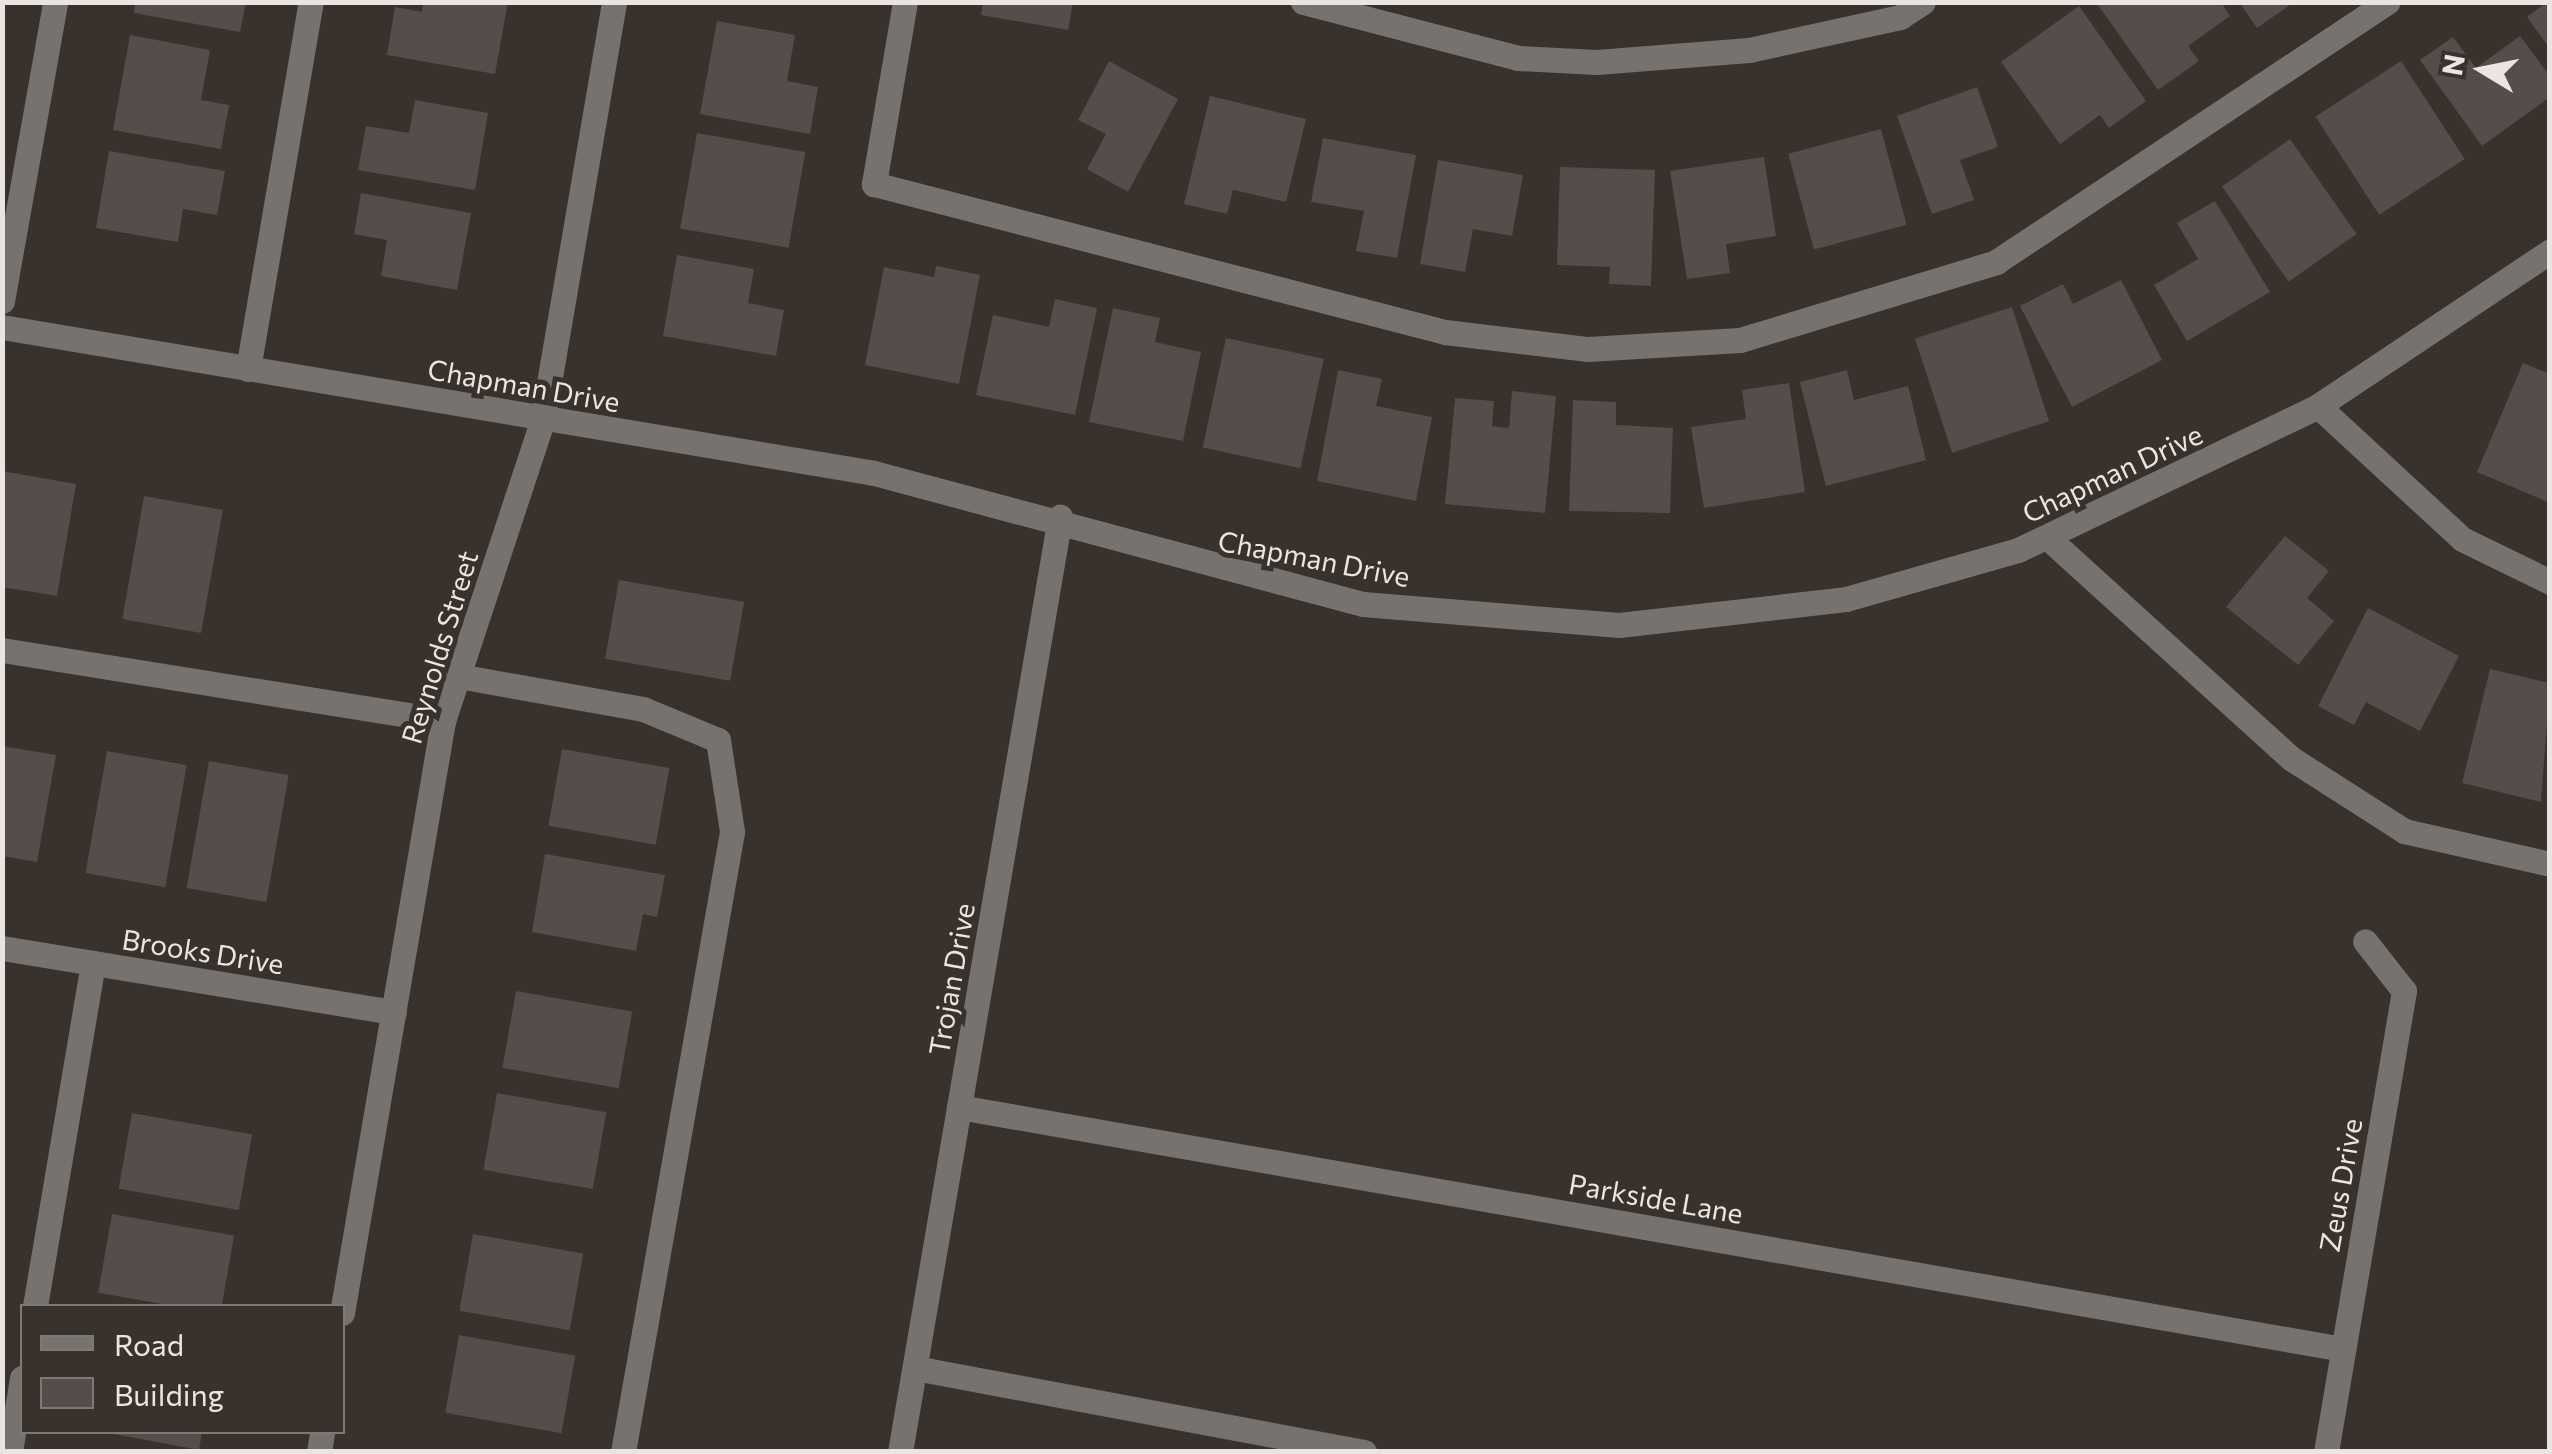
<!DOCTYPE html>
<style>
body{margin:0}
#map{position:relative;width:2552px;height:1454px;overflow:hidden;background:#38312c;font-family:Commissioner,sans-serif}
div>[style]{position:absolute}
.building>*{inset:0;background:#564c4b;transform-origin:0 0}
.minor>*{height:25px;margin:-12.5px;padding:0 12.5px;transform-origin:12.5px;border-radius:12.5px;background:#767270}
span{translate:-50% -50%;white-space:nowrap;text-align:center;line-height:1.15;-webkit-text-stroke:10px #38312c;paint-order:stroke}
.street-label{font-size:28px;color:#eae5e2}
.frame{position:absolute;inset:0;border:5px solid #eae5e2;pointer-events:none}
.legend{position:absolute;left:20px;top:1304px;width:325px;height:130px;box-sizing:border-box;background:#38312c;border:2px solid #7f7975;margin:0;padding:12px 18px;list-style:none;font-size:30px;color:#eae5e2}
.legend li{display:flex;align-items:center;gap:20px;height:50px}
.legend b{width:50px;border:2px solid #7f7975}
.north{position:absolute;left:2432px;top:20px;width:100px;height:100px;-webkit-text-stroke:8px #38312c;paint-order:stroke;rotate:280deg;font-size:28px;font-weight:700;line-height:40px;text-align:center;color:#eae5e2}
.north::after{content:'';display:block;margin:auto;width:35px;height:45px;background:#eae5e2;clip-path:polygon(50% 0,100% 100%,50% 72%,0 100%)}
</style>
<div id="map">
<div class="building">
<i style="clip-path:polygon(135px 2px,246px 2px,240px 32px,134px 13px)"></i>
<i style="clip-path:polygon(423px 2px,508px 2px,495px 74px,387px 55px,395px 7px,422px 12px)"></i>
<i style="clip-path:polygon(983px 2px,1073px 2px,1068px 30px,981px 15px)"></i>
<i style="clip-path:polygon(2096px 2px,2221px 2px,2230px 16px,2188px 46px,2199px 61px,2158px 90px)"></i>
<i style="clip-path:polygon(2239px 2px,2294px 2px,2257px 28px)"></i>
<i style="clip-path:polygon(2547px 2px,2550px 2px,2550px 49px,2527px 17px)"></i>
<i style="clip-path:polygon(2079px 6px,2146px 101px,2109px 128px,2100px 115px,2060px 144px,2001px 62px)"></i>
<i style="clip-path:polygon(717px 21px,795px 35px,787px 81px,818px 87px,810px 134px,700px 114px)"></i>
<i style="clip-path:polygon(130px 35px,210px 50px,201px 100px,229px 105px,221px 149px,113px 130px)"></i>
<i style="clip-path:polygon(2520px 36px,2550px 76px,2550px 97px,2482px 146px,2420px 60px,2453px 37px,2476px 68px)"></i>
<i style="clip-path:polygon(1109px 61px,1178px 99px,1128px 192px,1087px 169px,1106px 134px,1078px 120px)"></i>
<i style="left:2401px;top:61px;width:117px;height:102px;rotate:57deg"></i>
<i style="clip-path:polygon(1977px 87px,1998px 147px,1960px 160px,1974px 200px,1932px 214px,1897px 116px)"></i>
<i style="clip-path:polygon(1210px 96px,1306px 119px,1286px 202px,1233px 190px,1227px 214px,1184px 204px)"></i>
<i style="clip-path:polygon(415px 100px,488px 113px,475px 190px,358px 170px,366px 126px,409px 133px)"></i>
<i style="left:1881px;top:129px;width:99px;height:96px;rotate:75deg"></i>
<i style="left:697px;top:133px;width:110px;height:97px;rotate:10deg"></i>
<i style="clip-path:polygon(1323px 138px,1416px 155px,1397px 258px,1356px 251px,1364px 211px,1311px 202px)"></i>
<i style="left:2290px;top:139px;width:116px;height:83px;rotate:55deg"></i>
<i style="clip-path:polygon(109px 151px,225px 171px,217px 215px,183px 209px,178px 242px,96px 228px)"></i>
<i style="clip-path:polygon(1764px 157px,1776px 236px,1726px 244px,1730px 273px,1687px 279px,1670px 171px)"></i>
<i style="clip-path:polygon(1438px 160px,1523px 175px,1512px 236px,1473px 229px,1465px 272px,1420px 264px)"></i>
<i style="clip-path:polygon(1560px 167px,1655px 170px,1651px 286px,1609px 284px,1610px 267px,1557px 265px)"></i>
<i style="clip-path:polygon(361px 193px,471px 213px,457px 290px,381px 276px,387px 240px,354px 234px)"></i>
<i style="clip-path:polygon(2215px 201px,2270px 292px,2187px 341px,2154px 285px,2198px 259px,2177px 223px)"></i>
<i style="clip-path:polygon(677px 255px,754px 269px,748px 303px,784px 310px,776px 356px,663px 336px)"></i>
<i style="clip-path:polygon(936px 266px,980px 275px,959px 384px,865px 365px,884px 267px,934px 277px)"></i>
<i style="clip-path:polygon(2121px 280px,2162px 360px,2072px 407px,2020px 306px,2063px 284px,2073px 304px)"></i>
<i style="clip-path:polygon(1055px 299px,1097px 308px,1075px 415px,976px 395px,993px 315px,1049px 327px)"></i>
<i style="left:2012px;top:307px;width:120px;height:102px;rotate:72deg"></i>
<i style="clip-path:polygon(1113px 308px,1160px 318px,1155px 342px,1201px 352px,1183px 441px,1089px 422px)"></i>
<i style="left:1226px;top:338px;width:100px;height:112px;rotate:12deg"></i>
<i style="clip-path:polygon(2523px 363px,2550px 374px,2550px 503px,2477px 472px)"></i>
<i style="clip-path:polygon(1338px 370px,1382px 379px,1376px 406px,1432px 417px,1416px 501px,1317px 481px)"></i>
<i style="clip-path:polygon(1847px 370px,1854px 400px,1908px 386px,1926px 460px,1826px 486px,1800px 382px)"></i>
<i style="clip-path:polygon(1789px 383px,1805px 492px,1704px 508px,1691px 427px,1746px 419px,1742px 390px)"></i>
<i style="clip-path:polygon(1512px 391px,1556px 396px,1545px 513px,1445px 504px,1455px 398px,1494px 401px,1492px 426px,1509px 428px)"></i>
<i style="clip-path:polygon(1573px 400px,1616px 402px,1616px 425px,1673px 428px,1670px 513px,1569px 511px)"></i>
<i style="clip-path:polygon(2px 471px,76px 484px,57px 596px,2px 587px)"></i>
<i style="left:144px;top:496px;width:80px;height:125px;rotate:10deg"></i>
<i style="clip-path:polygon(2285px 536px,2329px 571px,2307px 598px,2334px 621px,2298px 665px,2226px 607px)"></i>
<i style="left:619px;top:580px;width:127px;height:80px;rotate:10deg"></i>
<i style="clip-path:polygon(2368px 608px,2459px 656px,2420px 731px,2366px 702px,2354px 725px,2318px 706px)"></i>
<i style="clip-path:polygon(2490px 669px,2550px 683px,2541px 802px,2462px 783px)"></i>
<i style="clip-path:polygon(2px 746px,56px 755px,37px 862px,2px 856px)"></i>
<i style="left:562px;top:749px;width:109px;height:78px;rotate:10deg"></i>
<i style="left:107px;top:751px;width:81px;height:124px;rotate:10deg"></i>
<i style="left:209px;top:761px;width:81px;height:129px;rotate:10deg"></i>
<i style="clip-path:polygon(545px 854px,665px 875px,657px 917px,643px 914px,636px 951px,532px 932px)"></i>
<i style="left:516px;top:991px;width:118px;height:78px;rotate:10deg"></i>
<i style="left:497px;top:1093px;width:111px;height:78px;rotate:10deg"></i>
<i style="left:132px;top:1113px;width:122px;height:77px;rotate:10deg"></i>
<i style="left:112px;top:1214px;width:124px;height:80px;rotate:10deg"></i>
<i style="left:473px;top:1234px;width:112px;height:78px;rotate:10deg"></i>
<i style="left:459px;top:1335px;width:118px;height:79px;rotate:10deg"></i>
<i style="clip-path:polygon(103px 1432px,202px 1432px,199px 1450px)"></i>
</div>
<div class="minor">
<i style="left:905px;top:2px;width:185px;rotate:99.7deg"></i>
<i style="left:874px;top:184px;width:590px;rotate:14.53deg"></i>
<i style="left:1445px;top:332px;width:144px;rotate:6.8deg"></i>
<i style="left:1588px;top:349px;width:152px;rotate:-3.4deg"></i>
<i style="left:1740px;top:340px;width:268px;rotate:-16.9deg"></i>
<i style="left:1996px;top:262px;width:470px;rotate:-33.6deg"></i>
<i style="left:1303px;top:2px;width:222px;rotate:14.6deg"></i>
<i style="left:1518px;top:58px;width:79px;rotate:2.9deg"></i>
<i style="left:1597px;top:62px;width:152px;rotate:-4.5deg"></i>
<i style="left:1749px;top:50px;width:155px;rotate:-12.3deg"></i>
<i style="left:1900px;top:17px;width:27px;rotate:-33deg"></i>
<i style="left:2px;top:301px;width:304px;rotate:-79.9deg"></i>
<i style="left:2px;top:327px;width:884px;rotate:9.5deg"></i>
<i style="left:874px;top:473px;width:506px;rotate:15deg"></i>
<i style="left:1363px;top:604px;width:257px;rotate:4.7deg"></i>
<i style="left:1619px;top:625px;width:228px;rotate:-6.5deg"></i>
<i style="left:1846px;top:599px;width:179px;rotate:-15.9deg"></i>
<i style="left:2018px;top:550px;width:333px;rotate:-25.6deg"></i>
<i style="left:2318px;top:406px;width:279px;rotate:-33.7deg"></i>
<i style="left:248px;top:369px;width:372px;rotate:-80.3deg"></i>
<i style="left:2318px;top:406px;width:196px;rotate:42.7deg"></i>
<i style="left:2462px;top:539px;width:98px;rotate:26deg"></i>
<i style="left:2048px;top:538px;width:329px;rotate:42.2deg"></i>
<i style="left:2292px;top:759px;width:133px;rotate:32.7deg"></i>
<i style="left:2404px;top:831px;width:150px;rotate:12.7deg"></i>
<i style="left:2px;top:650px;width:447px;rotate:9.1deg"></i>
<i style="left:458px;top:676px;width:188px;rotate:10.1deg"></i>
<i style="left:643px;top:709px;width:81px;rotate:22.5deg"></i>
<i style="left:718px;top:740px;width:93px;rotate:81.3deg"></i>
<i style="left:732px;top:832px;width:630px;rotate:99.97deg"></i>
<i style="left:2px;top:948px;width:397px;rotate:9.3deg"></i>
<i style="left:959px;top:1107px;width:1405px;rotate:9.92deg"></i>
<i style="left:35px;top:1306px;width:348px;rotate:-80.4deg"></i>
<i style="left:342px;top:1313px;width:601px;rotate:-80.32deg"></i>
<i style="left:443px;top:721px;width:319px;rotate:-71.7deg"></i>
<i style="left:543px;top:418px;width:422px;rotate:-80.3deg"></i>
<i style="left:915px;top:1368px;width:457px;rotate:10.6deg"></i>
<i style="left:10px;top:1452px;width:75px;rotate:-80.8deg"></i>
<i style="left:319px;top:1452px;width:20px;rotate:-81deg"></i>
<i style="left:900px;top:1452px;width:949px;rotate:-80.29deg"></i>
<i style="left:2326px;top:1452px;width:468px;rotate:-80.4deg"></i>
<i style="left:2404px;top:991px;width:63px;rotate:-128deg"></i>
</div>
<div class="street-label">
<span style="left:524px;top:385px;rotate:10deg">Chapman Drive</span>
<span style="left:2112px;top:473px;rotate:-25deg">Chapman Drive</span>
<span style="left:1314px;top:558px;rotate:11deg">Chapman Drive</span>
<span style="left:439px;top:647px;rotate:-73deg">Reynolds Street</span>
<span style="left:203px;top:951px;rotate:9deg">Brooks Drive</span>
<span style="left:951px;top:979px;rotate:-80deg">Trojan Drive</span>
<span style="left:2340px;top:1185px;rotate:-80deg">Zeus Drive</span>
<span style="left:1656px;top:1198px;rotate:10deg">Parkside Lane</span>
</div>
<div class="frame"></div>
<ul class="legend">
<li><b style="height:12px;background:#767270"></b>Road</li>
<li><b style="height:28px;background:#564c4b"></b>Building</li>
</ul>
<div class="north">N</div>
</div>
